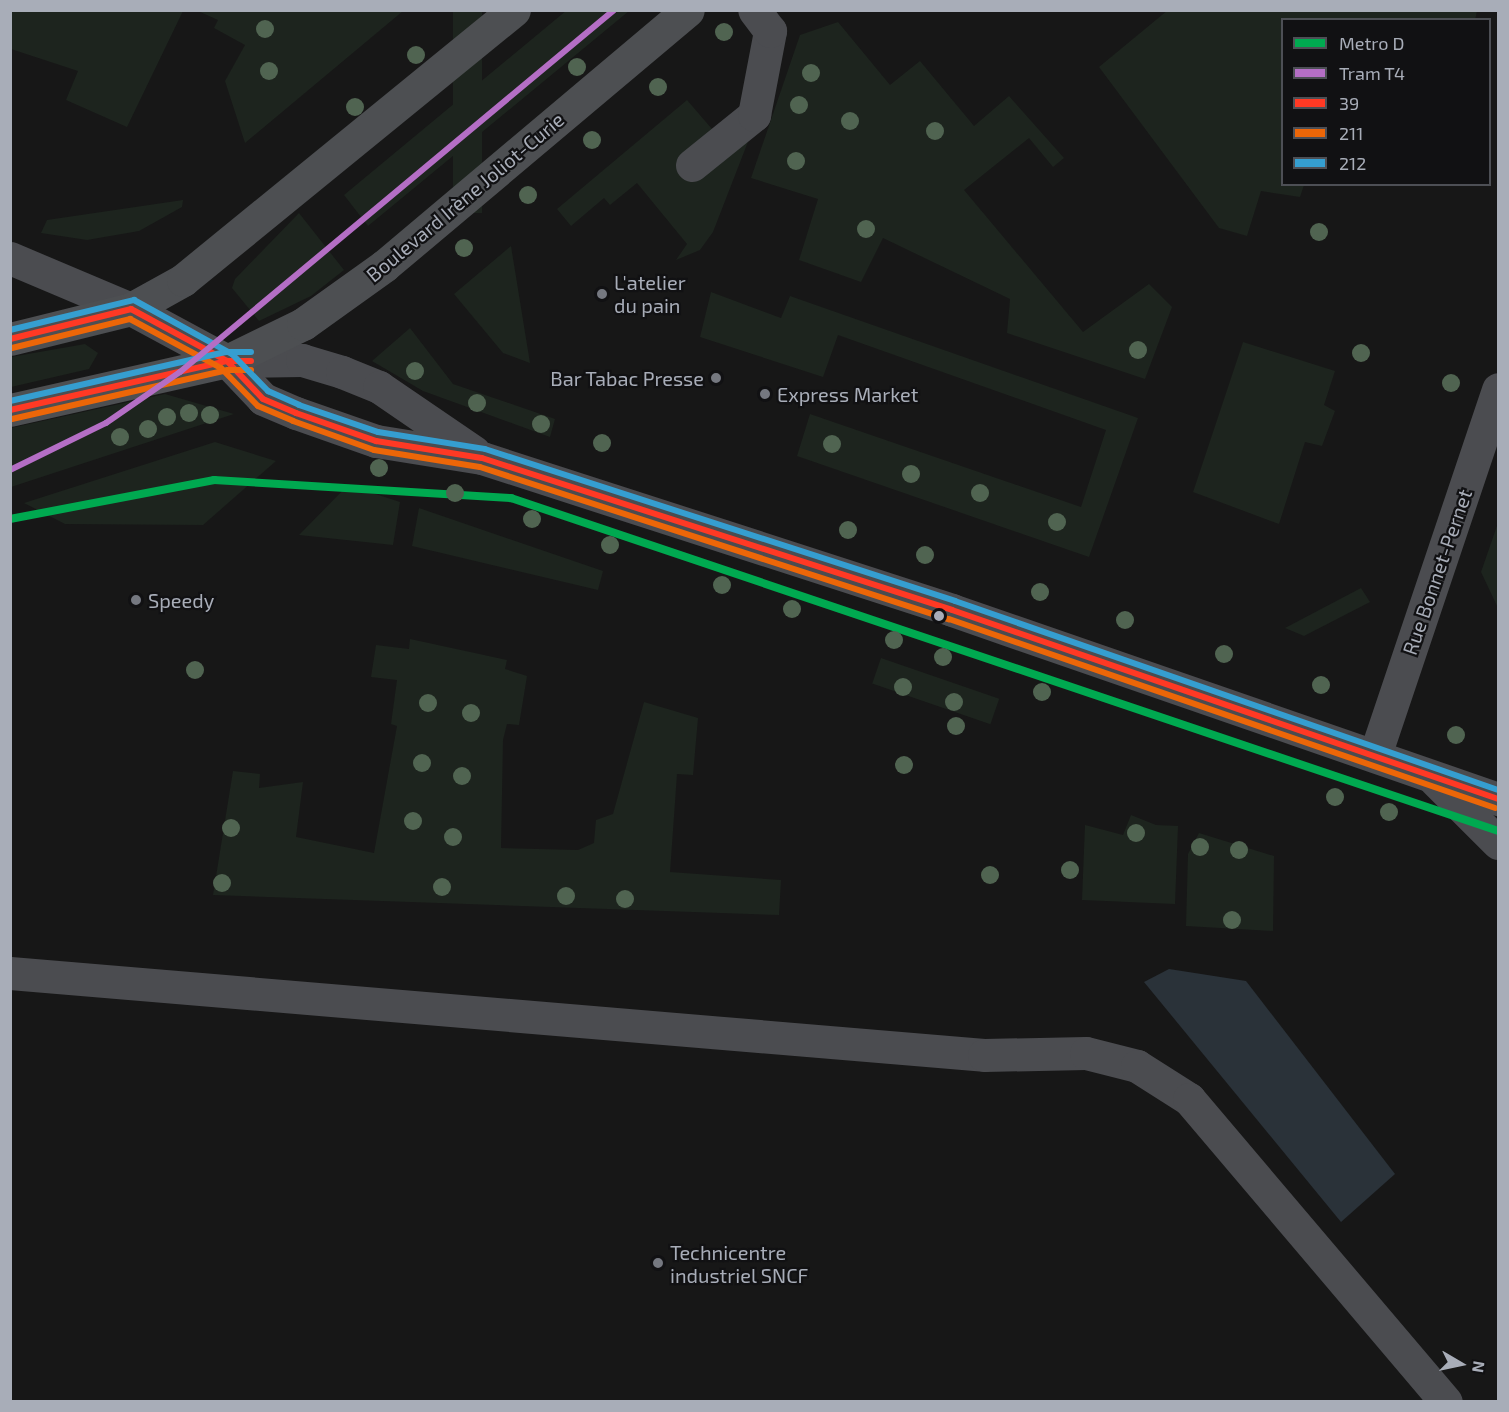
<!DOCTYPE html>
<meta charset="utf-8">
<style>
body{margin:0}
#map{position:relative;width:1509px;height:1412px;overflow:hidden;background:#171717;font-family:"Exo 2",sans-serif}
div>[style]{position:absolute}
.green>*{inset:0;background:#1d241e;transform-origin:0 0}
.water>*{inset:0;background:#2a3239}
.minor>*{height:33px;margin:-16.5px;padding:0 16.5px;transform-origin:16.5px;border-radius:16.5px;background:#4b4c50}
.major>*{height:33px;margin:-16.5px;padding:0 16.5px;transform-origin:16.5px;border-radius:16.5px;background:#4d4f52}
.bus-1>*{height:6px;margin:-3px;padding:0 3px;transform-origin:3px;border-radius:3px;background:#ff3924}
.bus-2>*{height:6px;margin:-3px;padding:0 3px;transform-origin:3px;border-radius:3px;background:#ec6608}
.bus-3>*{height:6px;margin:-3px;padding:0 3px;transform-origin:3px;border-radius:3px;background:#359ed0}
.tram-1>*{height:6px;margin:-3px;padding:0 3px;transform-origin:3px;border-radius:3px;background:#b46ec5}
.metro-1>*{height:8px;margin:-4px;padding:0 4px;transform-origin:4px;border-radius:4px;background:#00a950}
.trees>*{width:18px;height:18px;margin:-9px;border-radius:50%;background:#506451}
.dots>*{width:16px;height:16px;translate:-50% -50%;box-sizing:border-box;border:3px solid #111113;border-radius:50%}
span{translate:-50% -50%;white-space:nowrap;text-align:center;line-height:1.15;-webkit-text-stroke:4.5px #111113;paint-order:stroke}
.street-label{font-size:20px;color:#a8adb8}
.poi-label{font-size:20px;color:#a8adb8}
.left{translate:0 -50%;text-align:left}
.right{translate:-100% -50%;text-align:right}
.frame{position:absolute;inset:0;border:12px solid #a8adb8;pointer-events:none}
.legend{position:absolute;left:1281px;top:18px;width:210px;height:168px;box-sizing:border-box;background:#111113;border:2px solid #4d4f55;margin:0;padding:8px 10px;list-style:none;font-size:18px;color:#a8adb8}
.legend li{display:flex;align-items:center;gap:12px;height:30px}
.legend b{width:30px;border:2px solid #4d4f55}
.north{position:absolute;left:1431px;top:1334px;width:60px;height:60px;-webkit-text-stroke:4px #111113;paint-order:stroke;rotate:99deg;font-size:16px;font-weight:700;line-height:24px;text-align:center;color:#a8adb8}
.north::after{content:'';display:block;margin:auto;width:21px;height:27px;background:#a8adb8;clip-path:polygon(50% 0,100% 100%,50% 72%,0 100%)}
</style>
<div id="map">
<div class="green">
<i style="clip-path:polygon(11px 10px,183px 10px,183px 11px,127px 127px,66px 100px,78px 71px,11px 49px)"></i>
<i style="clip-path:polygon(567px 10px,629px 11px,368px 226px,344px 195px)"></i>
<i style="clip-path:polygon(1168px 10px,1477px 10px,1477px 11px,1475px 20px,1282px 20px,1282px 184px,1304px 185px,1300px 197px,1261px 191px,1247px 236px,1219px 228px,1099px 67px)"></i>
<i style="clip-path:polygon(198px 11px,403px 11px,245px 143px,225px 81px,245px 45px,214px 28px,218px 20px)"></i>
<i style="left:453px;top:11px;width:29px;height:202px"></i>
<i style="clip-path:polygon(838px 22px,890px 85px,920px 61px,974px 126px,1009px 96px,1064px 158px,1053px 167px,1029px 138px,964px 190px,1083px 332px,1149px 284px,1172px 307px,1145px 379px,1007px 333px,1010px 299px,883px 238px,861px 282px,799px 260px,818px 199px,751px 178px,800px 35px)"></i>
<i style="clip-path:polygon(687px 100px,712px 129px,751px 134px,713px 232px,700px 250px,676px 260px,687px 244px,637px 183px,610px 205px,604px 198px,571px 226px,557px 209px)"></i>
<i style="clip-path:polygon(183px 200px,182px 207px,139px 231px,87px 240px,41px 233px,47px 220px)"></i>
<i style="clip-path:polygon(299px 213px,344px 270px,311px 296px,259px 321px,232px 288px,235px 279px)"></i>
<i style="clip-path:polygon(511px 246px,530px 363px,503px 353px,454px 294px)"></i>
<i style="clip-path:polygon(711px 292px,781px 318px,790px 296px,1138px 418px,1089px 557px,797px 456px,810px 414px,1081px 507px,1106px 430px,838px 335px,823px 377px,700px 337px)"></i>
<i style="clip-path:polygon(410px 328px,453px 384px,555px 419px,550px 437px,423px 391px,372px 361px)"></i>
<i style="clip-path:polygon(1243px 342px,1335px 371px,1324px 405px,1335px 411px,1322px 446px,1305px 442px,1279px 524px,1193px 492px)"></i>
<i style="clip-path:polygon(85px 344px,98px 353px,89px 369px,11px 387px,11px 357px)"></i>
<i style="clip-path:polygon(165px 394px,234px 414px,11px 487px,11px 428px)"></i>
<i style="clip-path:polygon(215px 442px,276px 461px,203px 525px,65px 524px,24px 503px)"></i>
<i style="clip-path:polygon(348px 485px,400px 502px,393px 545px,299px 535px)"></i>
<i style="clip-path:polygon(419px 508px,603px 571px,598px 590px,412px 546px)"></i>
<i style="clip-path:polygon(1498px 523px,1498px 608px,1481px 572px)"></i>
<i style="clip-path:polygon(1361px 588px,1370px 602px,1304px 636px,1285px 628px)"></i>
<i style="clip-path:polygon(410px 639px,507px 660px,505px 669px,527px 676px,519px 725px,507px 724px,503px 740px,501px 848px,578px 850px,594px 843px,596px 820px,613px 814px,644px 702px,698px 718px,693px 775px,677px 774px,670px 872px,781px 880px,779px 915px,213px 895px,233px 771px,260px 774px,259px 788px,303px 782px,296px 837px,374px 853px,397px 726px,391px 724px,397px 680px,371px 677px,376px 645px,409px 649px)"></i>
<i style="left:881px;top:658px;width:125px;height:27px;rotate:19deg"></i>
<i style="clip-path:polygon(1131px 815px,1156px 825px,1178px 826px,1175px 904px,1082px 900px,1085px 825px,1123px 835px)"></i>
<i style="clip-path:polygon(1199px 833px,1274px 856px,1273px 931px,1186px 926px,1188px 854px)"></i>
</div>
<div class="water">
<i style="clip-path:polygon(1169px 969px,1246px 981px,1395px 1174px,1341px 1222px,1144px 982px)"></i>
</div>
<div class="minor">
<i style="left:692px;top:165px;width:80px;rotate:-38.9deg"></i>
<i style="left:754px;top:115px;width:86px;rotate:-79.2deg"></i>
<i style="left:770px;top:31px;width:26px;rotate:-127deg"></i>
<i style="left:10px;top:258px;width:131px;rotate:22.9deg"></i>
<i style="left:131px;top:309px;width:109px;rotate:28.4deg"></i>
<i style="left:227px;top:361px;width:52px;rotate:46.5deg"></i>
<i style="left:263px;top:399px;width:36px;rotate:23deg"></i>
<i style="left:296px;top:413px;width:85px;rotate:19.3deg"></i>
<i style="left:376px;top:441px;width:107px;rotate:9.1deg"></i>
<i style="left:482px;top:458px;width:494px;rotate:17.9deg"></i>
<i style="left:952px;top:610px;width:578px;rotate:19.09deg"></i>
<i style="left:227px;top:361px;width:75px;rotate:-0.8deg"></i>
<i style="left:302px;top:360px;width:42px;rotate:16.7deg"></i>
<i style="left:342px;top:372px;width:40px;rotate:22deg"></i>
<i style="left:379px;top:387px;width:115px;rotate:34.4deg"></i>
<i style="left:1375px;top:755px;width:386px;rotate:-71.4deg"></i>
<i style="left:1435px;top:780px;width:89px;rotate:45deg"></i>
<i style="left:10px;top:973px;width:977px;rotate:4.81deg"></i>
<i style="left:984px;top:1055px;width:102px;rotate:-1.1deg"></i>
<i style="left:1086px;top:1053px;width:53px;rotate:14.3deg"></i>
<i style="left:1137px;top:1066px;width:62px;rotate:32.4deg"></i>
<i style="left:1189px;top:1099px;width:397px;rotate:49.7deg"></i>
</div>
<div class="major">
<i style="left:10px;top:339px;width:125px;rotate:-13.9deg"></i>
<i style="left:131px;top:309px;width:60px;rotate:-29.1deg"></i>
<i style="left:183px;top:280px;width:427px;rotate:-39.2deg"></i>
<i style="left:10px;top:410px;width:222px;rotate:-12.7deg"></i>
<i style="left:227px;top:361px;width:85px;rotate:-26deg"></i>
<i style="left:303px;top:324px;width:100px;rotate:-35.6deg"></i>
<i style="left:384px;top:266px;width:397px;rotate:-40.1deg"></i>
</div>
<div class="bus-1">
<i style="left:10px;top:339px;width:125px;rotate:-13.9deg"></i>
<i style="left:131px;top:309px;width:109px;rotate:28.4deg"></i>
<i style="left:227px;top:361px;width:52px;rotate:46.5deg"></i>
<i style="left:263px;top:399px;width:36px;rotate:23deg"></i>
<i style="left:296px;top:413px;width:85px;rotate:19.3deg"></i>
<i style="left:376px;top:441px;width:107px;rotate:9.1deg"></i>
<i style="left:482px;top:458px;width:494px;rotate:17.9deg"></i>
<i style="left:952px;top:610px;width:578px;rotate:19.09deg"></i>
<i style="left:10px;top:410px;width:222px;rotate:-12.7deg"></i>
<i style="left:227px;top:361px;width:24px"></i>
</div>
<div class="bus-2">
<i style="left:12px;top:348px;width:122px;rotate:-13.8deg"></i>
<i style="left:130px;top:319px;width:103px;rotate:28.3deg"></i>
<i style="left:221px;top:368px;width:53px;rotate:45.8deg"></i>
<i style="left:258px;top:406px;width:38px;rotate:23deg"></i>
<i style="left:293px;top:421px;width:86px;rotate:19.7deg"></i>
<i style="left:374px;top:450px;width:107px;rotate:9.1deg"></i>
<i style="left:480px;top:467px;width:493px;rotate:18deg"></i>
<i style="left:949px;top:619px;width:578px;rotate:19.09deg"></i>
<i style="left:12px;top:419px;width:221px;rotate:-12.8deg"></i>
<i style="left:228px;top:370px;width:23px"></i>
</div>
<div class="bus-3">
<i style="left:10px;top:330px;width:128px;rotate:-13.6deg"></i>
<i style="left:134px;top:300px;width:112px;rotate:28.9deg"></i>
<i style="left:232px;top:354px;width:52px;rotate:45.8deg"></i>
<i style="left:268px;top:391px;width:34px;rotate:24deg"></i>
<i style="left:299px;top:405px;width:83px;rotate:18.9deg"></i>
<i style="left:378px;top:432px;width:108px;rotate:9deg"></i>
<i style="left:485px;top:449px;width:494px;rotate:17.9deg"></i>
<i style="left:955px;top:601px;width:575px;rotate:19.19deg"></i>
<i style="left:10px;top:401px;width:221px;rotate:-12.8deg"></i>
<i style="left:225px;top:352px;width:26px"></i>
</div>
<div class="tram-1">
<i style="left:10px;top:470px;width:107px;rotate:-26.1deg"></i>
<i style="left:106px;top:423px;width:90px;rotate:-34.6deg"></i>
<i style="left:180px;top:372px;width:565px;rotate:-39.83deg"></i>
</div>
<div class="metro-1">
<i style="left:10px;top:519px;width:208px;rotate:-10.8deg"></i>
<i style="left:214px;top:480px;width:298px;rotate:3.5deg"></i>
<i style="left:511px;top:498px;width:1042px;rotate:18.64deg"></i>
</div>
<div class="trees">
<i style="left:265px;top:29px"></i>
<i style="left:724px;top:32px"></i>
<i style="left:416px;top:55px"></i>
<i style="left:577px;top:67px"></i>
<i style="left:269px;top:71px"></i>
<i style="left:811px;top:73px"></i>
<i style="left:658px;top:87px"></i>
<i style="left:799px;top:105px"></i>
<i style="left:355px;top:107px"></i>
<i style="left:850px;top:121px"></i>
<i style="left:935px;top:131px"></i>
<i style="left:592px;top:140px"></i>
<i style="left:796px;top:161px"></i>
<i style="left:528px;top:195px"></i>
<i style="left:866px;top:229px"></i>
<i style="left:1319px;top:232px"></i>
<i style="left:464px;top:248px"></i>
<i style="left:1138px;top:350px"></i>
<i style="left:1361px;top:353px"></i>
<i style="left:415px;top:371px"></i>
<i style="left:1451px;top:383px"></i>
<i style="left:477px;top:403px"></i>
<i style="left:189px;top:413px"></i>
<i style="left:210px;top:415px"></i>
<i style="left:167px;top:417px"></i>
<i style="left:541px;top:424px"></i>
<i style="left:148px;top:429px"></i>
<i style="left:120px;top:437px"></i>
<i style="left:602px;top:443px"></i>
<i style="left:832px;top:444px"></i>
<i style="left:379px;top:468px"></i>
<i style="left:911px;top:474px"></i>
<i style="left:455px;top:493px"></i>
<i style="left:980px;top:493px"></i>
<i style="left:532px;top:519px"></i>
<i style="left:1057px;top:522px"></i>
<i style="left:848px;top:530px"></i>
<i style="left:610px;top:545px"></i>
<i style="left:925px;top:555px"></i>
<i style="left:722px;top:585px"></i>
<i style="left:1040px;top:592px"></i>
<i style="left:792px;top:609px"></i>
<i style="left:1125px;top:620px"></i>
<i style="left:894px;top:640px"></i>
<i style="left:1224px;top:654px"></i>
<i style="left:943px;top:657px"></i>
<i style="left:195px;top:670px"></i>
<i style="left:1321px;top:685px"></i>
<i style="left:903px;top:687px"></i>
<i style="left:1042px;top:692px"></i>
<i style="left:954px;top:702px"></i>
<i style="left:428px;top:703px"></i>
<i style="left:471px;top:713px"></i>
<i style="left:956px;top:726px"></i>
<i style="left:1456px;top:735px"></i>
<i style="left:422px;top:763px"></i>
<i style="left:904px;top:765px"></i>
<i style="left:462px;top:776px"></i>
<i style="left:1335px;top:797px"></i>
<i style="left:1389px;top:812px"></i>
<i style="left:413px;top:821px"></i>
<i style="left:231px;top:828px"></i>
<i style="left:1136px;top:833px"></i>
<i style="left:453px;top:837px"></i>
<i style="left:1200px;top:847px"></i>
<i style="left:1239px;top:850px"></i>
<i style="left:1070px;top:870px"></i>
<i style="left:990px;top:875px"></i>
<i style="left:222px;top:883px"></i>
<i style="left:442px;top:887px"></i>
<i style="left:566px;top:896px"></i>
<i style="left:625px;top:899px"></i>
<i style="left:1232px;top:920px"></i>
</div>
<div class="dots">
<i style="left:602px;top:294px;background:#757880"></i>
<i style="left:716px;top:378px;background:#757880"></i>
<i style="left:765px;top:394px;background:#757880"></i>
<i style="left:136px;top:600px;background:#757880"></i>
<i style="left:939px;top:616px;background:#a8adb8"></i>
<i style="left:658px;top:1263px;background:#757880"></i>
</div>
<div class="street-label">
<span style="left:465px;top:197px;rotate:-40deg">Boulevard Irène Joliot-Curie</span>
<span style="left:1437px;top:572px;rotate:-71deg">Rue Bonnet-Pernet</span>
</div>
<div class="poi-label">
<span class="left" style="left:614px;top:294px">L'atelier<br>du pain</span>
<span class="right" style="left:704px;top:378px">Bar Tabac Presse</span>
<span class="left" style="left:777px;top:394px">Express Market</span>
<span class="left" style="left:148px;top:600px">Speedy</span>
<span class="left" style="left:670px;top:1264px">Technicentre<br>industriel SNCF</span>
</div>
<div class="frame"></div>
<ul class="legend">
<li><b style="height:8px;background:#00a950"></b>Metro D</li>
<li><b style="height:8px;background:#b46ec5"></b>Tram T4</li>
<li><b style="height:8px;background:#ff3924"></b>39</li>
<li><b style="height:8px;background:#ec6608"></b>211</li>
<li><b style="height:8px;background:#359ed0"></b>212</li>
</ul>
<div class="north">N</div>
</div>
